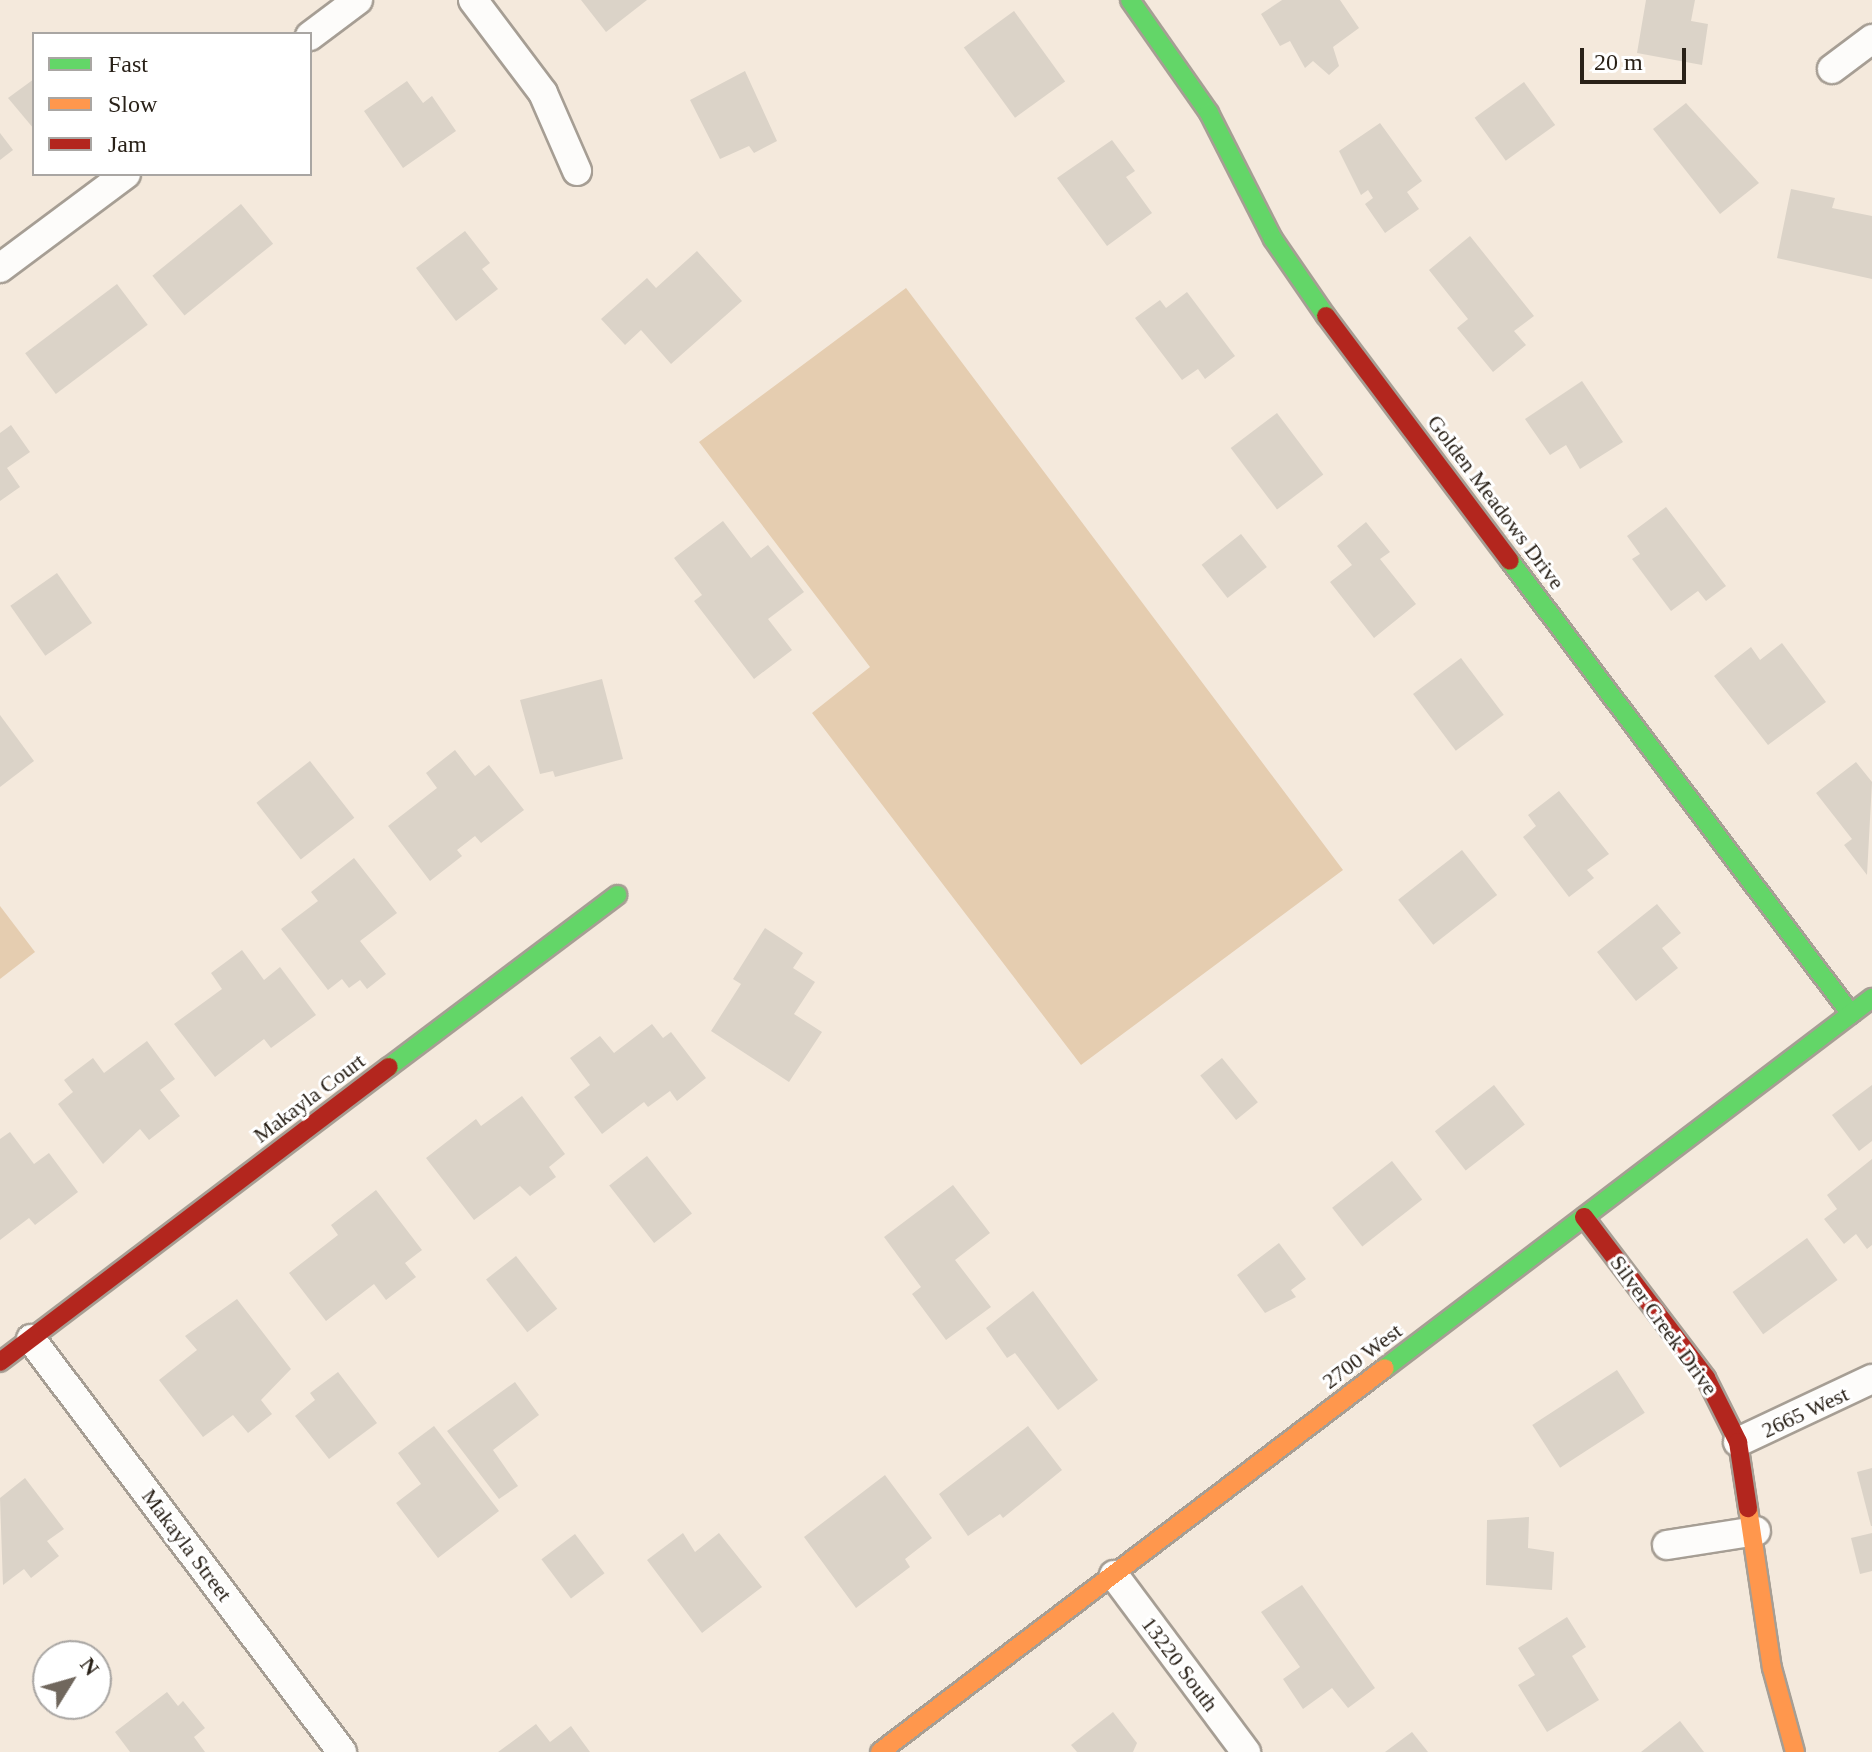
<!DOCTYPE html>
<style>
body{margin:0}
#map{position:relative;width:1872px;height:1752px;overflow:hidden;background:#f4e9dc;font-family:"Times New Roman",serif}
div>[style]{position:absolute}
.green>*{inset:0;background:#e5cdb0}
.building>*{inset:0;background:#dbd3c8;transform-origin:0 0}
.roads{filter:drop-shadow(2px 0 #a69e94) drop-shadow(-2px 0 #a69e94) drop-shadow(0 2px #a69e94) drop-shadow(0 -2px #a69e94)}
.street>*{height:28px;margin:-14px;padding:0 14px;transform-origin:14px;border-radius:14px;background:#fdfcfa}
.fast>*{height:18px;margin:-9px;padding:0 9px;transform-origin:9px;border-radius:9px;background:#63d668}
.slow>*{height:18px;margin:-9px;padding:0 9px;transform-origin:9px;border-radius:9px;background:#ff974d}
.jam>*{height:18px;margin:-9px;padding:0 9px;transform-origin:9px;border-radius:9px;background:#b3261e}
span{translate:-50% -50%;white-space:nowrap;text-align:center;line-height:1.15;-webkit-text-stroke:6px #fff;paint-order:stroke}
.street-label{font-size:22px;color:#292118}
.legend{position:absolute;left:32px;top:32px;width:280px;height:144px;box-sizing:border-box;background:#fff;border:2px solid #a9a6a3;margin:0;padding:10px 14px;list-style:none;font-size:24px;color:#292118}
.legend li{display:flex;align-items:center;gap:16px;height:40px}
.legend b{width:40px;border:2px solid #a9a6a3}
.north{position:absolute;left:32px;top:1640px;width:80px;height:80px;box-sizing:border-box;background:#fff;border:2px solid #a9a6a3;border-radius:50%;rotate:53deg;font-size:22px;font-weight:700;line-height:32px;text-align:center;color:#292118}
.north::after{content:'';display:block;margin:auto;width:28px;height:36px;background:#70675d;clip-path:polygon(50% 0,100% 100%,50% 72%,0 100%)}
.scale{position:absolute;left:1580px;top:48px;width:106px;height:36px;box-sizing:border-box;border:4px solid #292118;border-top:0;padding-left:10px;font-size:24px;line-height:28px;white-space:nowrap;color:#292118;-webkit-text-stroke:6px #fff;paint-order:stroke}
</style>
<div id="map">
<div class="green">
<i style="clip-path:polygon(906px 288px,1343px 870px,1081px 1065px,812px 713px,870px 667px,699px 442px)"></i>
<i style="clip-path:polygon(0 906px,35px 952px,0 979px)"></i>
</div>
<div class="building">
<i style="clip-path:polygon(581px 0,647px 0,606px 32px)"></i>
<i style="clip-path:polygon(1282px 0,1340px 0,1359px 28px,1333px 47px,1339px 66px,1329px 75px,1313px 61px,1305px 68px,1290px 41px,1280px 46px,1261px 14px)"></i>
<i style="clip-path:polygon(1646px 0,1695px 0,1691px 21px,1708px 24px,1702px 65px,1637px 53px)"></i>
<i style="left:1014px;top:11px;width:87px;height:62px;rotate:54deg"></i>
<i style="clip-path:polygon(745px 71px,777px 141px,754px 153px,749px 146px,720px 159px,690px 100px)"></i>
<i style="clip-path:polygon(34px 79px,34px 129px,8px 98px)"></i>
<i style="clip-path:polygon(407px 81px,423px 103px,432px 96px,456px 131px,403px 168px,364px 111px)"></i>
<i style="left:1524px;top:82px;width:53px;height:61px;rotate:54deg"></i>
<i style="clip-path:polygon(1686px 103px,1759px 183px,1720px 214px,1653px 129px)"></i>
<i style="clip-path:polygon(1380px 123px,1422px 181px,1407px 192px,1419px 209px,1385px 233px,1365px 204px,1373px 198px,1368px 190px,1361px 195px,1339px 151px)"></i>
<i style="clip-path:polygon(0 133px,13px 150px,0 160px)"></i>
<i style="clip-path:polygon(1112px 140px,1135px 171px,1126px 177px,1152px 213px,1107px 246px,1057px 178px)"></i>
<i style="clip-path:polygon(1791px 189px,1835px 198px,1832px 208px,1872px 216px,1872px 279px,1777px 258px)"></i>
<i style="left:241px;top:204px;width:51px;height:114px;rotate:51deg"></i>
<i style="clip-path:polygon(465px 231px,490px 263px,482px 269px,498px 289px,456px 321px,416px 268px)"></i>
<i style="clip-path:polygon(1470px 236px,1534px 316px,1514px 331px,1526px 345px,1493px 372px,1457px 328px,1468px 319px,1429px 270px)"></i>
<i style="clip-path:polygon(697px 251px,742px 301px,671px 364px,641px 330px,625px 345px,601px 319px,647px 278px,656px 288px)"></i>
<i style="left:117px;top:284px;width:51px;height:115px;rotate:53deg"></i>
<i style="clip-path:polygon(1187px 292px,1235px 356px,1205px 379px,1198px 369px,1182px 380px,1135px 318px,1160px 300px,1166px 308px)"></i>
<i style="clip-path:polygon(1582px 381px,1623px 442px,1580px 469px,1566px 445px,1550px 455px,1525px 419px)"></i>
<i style="left:1277px;top:413px;width:77px;height:58px;rotate:53deg"></i>
<i style="clip-path:polygon(11px 425px,30px 452px,7px 468px,20px 487px,0 501px,0 433px)"></i>
<i style="clip-path:polygon(1666px 507px,1726px 586px,1706px 601px,1698px 591px,1671px 611px,1632px 559px,1640px 554px,1627px 536px)"></i>
<i style="clip-path:polygon(723px 521px,751px 558px,768px 545px,804px 592px,768px 619px,792px 650px,754px 679px,694px 601px,702px 595px,674px 558px)"></i>
<i style="clip-path:polygon(1366px 522px,1390px 552px,1380px 559px,1416px 604px,1374px 638px,1330px 582px,1352px 565px,1337px 546px)"></i>
<i style="left:1241px;top:534px;width:42px;height:50px;rotate:52deg"></i>
<i style="left:57px;top:573px;width:61px;height:57px;rotate:55deg"></i>
<i style="clip-path:polygon(1782px 643px,1826px 702px,1768px 745px,1714px 676px,1751px 647px,1760px 660px)"></i>
<i style="left:1461px;top:658px;width:71px;height:60px;rotate:53deg"></i>
<i style="clip-path:polygon(602px 679px,623px 759px,555px 777px,553px 771px,540px 774px,520px 700px)"></i>
<i style="clip-path:polygon(0 715px,34px 761px,0 787px)"></i>
<i style="clip-path:polygon(455px 750px,475px 776px,489px 765px,524px 810px,481px 843px,475px 836px,457px 850px,462px 856px,430px 881px,388px 826px,437px 788px,426px 773px)"></i>
<i style="left:310px;top:761px;width:72px;height:68px;rotate:52deg"></i>
<i style="clip-path:polygon(1856px 762px,1872px 782px,1867px 875px,1844px 845px,1852px 839px,1816px 793px)"></i>
<i style="clip-path:polygon(1559px 791px,1609px 854px,1587px 870px,1594px 878px,1569px 897px,1523px 837px,1536px 826px,1528px 815px)"></i>
<i style="left:1462px;top:850px;width:57px;height:81px;rotate:52deg"></i>
<i style="clip-path:polygon(354px 858px,397px 913px,360px 941px,386px 974px,367px 989px,360px 980px,349px 988px,342px 979px,328px 990px,281px 929px,318px 901px,311px 892px)"></i>
<i style="clip-path:polygon(1657px 904px,1681px 933px,1662px 948px,1678px 968px,1636px 1001px,1597px 952px)"></i>
<i style="clip-path:polygon(765px 928px,803px 953px,793px 968px,815px 982px,794px 1014px,822px 1032px,789px 1082px,711px 1031px,741px 984px,733px 979px)"></i>
<i style="clip-path:polygon(242px 950px,264px 980px,280px 967px,316px 1015px,271px 1048px,264px 1039px,215px 1077px,174px 1024px,222px 989px,211px 973px)"></i>
<i style="clip-path:polygon(652px 1024px,663px 1038px,671px 1032px,706px 1078px,677px 1101px,670px 1091px,648px 1107px,644px 1102px,602px 1134px,574px 1097px,590px 1085px,570px 1058px,600px 1036px,614px 1053px)"></i>
<i style="clip-path:polygon(147px 1041px,175px 1079px,160px 1090px,180px 1116px,149px 1140px,140px 1129px,103px 1164px,58px 1104px,73px 1092px,64px 1080px,93px 1058px,104px 1073px)"></i>
<i style="left:1222px;top:1058px;width:57px;height:28px;rotate:51deg"></i>
<i style="left:1494px;top:1085px;width:50px;height:75px;rotate:52deg"></i>
<i style="clip-path:polygon(1872px 1085px,1872px 1141px,1859px 1151px,1832px 1115px)"></i>
<i style="clip-path:polygon(522px 1096px,565px 1154px,549px 1167px,556px 1177px,530px 1196px,520px 1186px,474px 1220px,426px 1158px,476px 1119px,481px 1126px)"></i>
<i style="clip-path:polygon(10px 1132px,34px 1164px,49px 1153px,78px 1192px,35px 1225px,29px 1218px,0 1240px,0 1139px)"></i>
<i style="left:647px;top:1156px;width:73px;height:48px;rotate:52deg"></i>
<i style="clip-path:polygon(1872px 1159px,1872px 1245px,1867px 1249px,1856px 1234px,1844px 1244px,1824px 1219px,1837px 1209px,1827px 1195px)"></i>
<i style="left:1392px;top:1161px;width:49px;height:76px;rotate:52deg"></i>
<i style="clip-path:polygon(953px 1185px,990px 1233px,955px 1260px,991px 1307px,946px 1340px,912px 1294px,921px 1287px,884px 1237px)"></i>
<i style="clip-path:polygon(376px 1190px,422px 1250px,405px 1263px,416px 1277px,386px 1300px,374px 1284px,326px 1321px,289px 1273px,338px 1235px,331px 1225px)"></i>
<i style="left:1807px;top:1238px;width:52px;height:92px;rotate:54deg"></i>
<i style="clip-path:polygon(1279px 1243px,1306px 1279px,1291px 1290px,1296px 1297px,1265px 1313px,1237px 1275px)"></i>
<i style="left:516px;top:1256px;width:67px;height:38px;rotate:52deg"></i>
<i style="clip-path:polygon(1033px 1291px,1098px 1380px,1058px 1410px,1015px 1353px,1007px 1358px,986px 1328px)"></i>
<i style="clip-path:polygon(237px 1299px,291px 1369px,261px 1400px,272px 1414px,248px 1433px,233px 1415px,203px 1437px,159px 1380px,197px 1350px,185px 1336px)"></i>
<i style="left:1617px;top:1370px;width:51px;height:101px;rotate:57deg"></i>
<i style="clip-path:polygon(338px 1372px,377px 1423px,329px 1459px,295px 1416px,315px 1400px,310px 1393px)"></i>
<i style="clip-path:polygon(515px 1382px,539px 1415px,493px 1450px,518px 1486px,499px 1499px,447px 1431px)"></i>
<i style="clip-path:polygon(434px 1426px,499px 1511px,438px 1558px,396px 1503px,421px 1484px,398px 1453px)"></i>
<i style="clip-path:polygon(1028px 1426px,1062px 1470px,1003px 1518px,1000px 1514px,968px 1536px,939px 1494px)"></i>
<i style="clip-path:polygon(1872px 1468px,1872px 1526px,1871px 1526px,1857px 1472px)"></i>
<i style="clip-path:polygon(885px 1475px,932px 1538px,905px 1559px,910px 1567px,856px 1608px,804px 1537px)"></i>
<i style="clip-path:polygon(25px 1478px,64px 1529px,47px 1541px,59px 1556px,31px 1578px,24px 1569px,3px 1585px,0 1498px)"></i>
<i style="clip-path:polygon(1529px 1517px,1528px 1548px,1554px 1552px,1552px 1590px,1486px 1585px,1487px 1520px)"></i>
<i style="clip-path:polygon(683px 1533px,695px 1552px,719px 1533px,762px 1587px,702px 1633px,647px 1560px)"></i>
<i style="clip-path:polygon(1872px 1533px,1872px 1571px,1860px 1574px,1851px 1538px)"></i>
<i style="left:575px;top:1534px;width:49px;height:42px;rotate:53deg"></i>
<i style="clip-path:polygon(1302px 1585px,1375px 1688px,1348px 1708px,1332px 1688px,1303px 1709px,1283px 1679px,1300px 1667px,1261px 1612px)"></i>
<i style="clip-path:polygon(1567px 1617px,1586px 1647px,1572px 1656px,1599px 1700px,1547px 1732px,1518px 1685px,1535px 1675px,1518px 1648px)"></i>
<i style="clip-path:polygon(167px 1692px,178px 1706px,183px 1701px,205px 1728px,194px 1737px,205px 1752px,130px 1752px,115px 1732px)"></i>
<i style="clip-path:polygon(1113px 1712px,1137px 1743px,1133px 1752px,1077px 1752px,1071px 1745px)"></i>
<i style="clip-path:polygon(1680px 1721px,1704px 1752px,1641px 1752px)"></i>
<i style="clip-path:polygon(536px 1724px,550px 1742px,571px 1726px,590px 1752px,498px 1752px)"></i>
<i style="clip-path:polygon(1412px 1732px,1428px 1752px,1385px 1752px)"></i>
</div>
<div class="roads">
<div class="street">
<i style="left:473px;top:0;width:116px;rotate:53deg"></i>
<i style="left:543px;top:93px;width:85px;rotate:66.4deg"></i>
<i style="left:310px;top:36px;width:60px;rotate:-36.9deg"></i>
<i style="left:1832px;top:69px;width:50px;rotate:-36.9deg"></i>
<i style="left:0;top:268px;width:157px;rotate:-36.7deg"></i>
<i style="left:31px;top:1339px;width:517px;rotate:53.02deg"></i>
<i style="left:1738px;top:1442px;width:148px;rotate:-25.2deg"></i>
<i style="left:1667px;top:1545px;width:90px;rotate:-8.9deg"></i>
<i style="left:1114px;top:1575px;width:221px;rotate:53.3deg"></i>
</div>
<div class="fast">
<i style="left:1130px;top:0;width:138px;rotate:55deg"></i>
<i style="left:1209px;top:113px;width:141px;rotate:63.1deg"></i>
<i style="left:1273px;top:239px;width:93px;rotate:55.5deg"></i>
<i style="left:1510px;top:561px;width:567px;rotate:53.03deg"></i>
<i style="left:389px;top:1067px;width:286px;rotate:-37deg"></i>
<i style="left:1385px;top:1368px;width:612px;rotate:-37.23deg"></i>
</div>
<div class="slow">
<i style="left:1748px;top:1508px;width:162px;rotate:81.5deg"></i>
<i style="left:1772px;top:1668px;width:87px;rotate:74.7deg"></i>
<i style="left:880px;top:1752px;width:634px;rotate:-37.25deg"></i>
</div>
<div class="jam">
<i style="left:1326px;top:316px;width:306px;rotate:53.1deg"></i>
<i style="left:1584px;top:1217px;width:202px;rotate:52.8deg"></i>
<i style="left:1706px;top:1378px;width:72px;rotate:63.4deg"></i>
<i style="left:1738px;top:1442px;width:67px;rotate:81.4deg"></i>
<i style="left:0;top:1362px;width:488px;rotate:-37.2deg"></i>
</div>
</div>
<div class="street-label">
<span style="left:1496px;top:502px;rotate:53deg">Golden Meadows Drive</span>
<span style="left:309px;top:1098px;rotate:-37deg">Makayla Court</span>
<span style="left:1664px;top:1325px;rotate:54deg">Silver Creek Drive</span>
<span style="left:1362px;top:1356px;rotate:-37deg">2700 West</span>
<span style="left:1805px;top:1412px;rotate:-25deg">2665 West</span>
<span style="left:187px;top:1545px;rotate:53deg">Makayla Street</span>
<span style="left:1180px;top:1664px;rotate:53deg">13220 South</span>
</div>
<ul class="legend">
<li><b style="height:10px;background:#63d668"></b>Fast</li>
<li><b style="height:10px;background:#ff974d"></b>Slow</li>
<li><b style="height:10px;background:#b3261e"></b>Jam</li>
</ul>
<div class="north">N</div>
<div class="scale">20 m</div>
</div>
